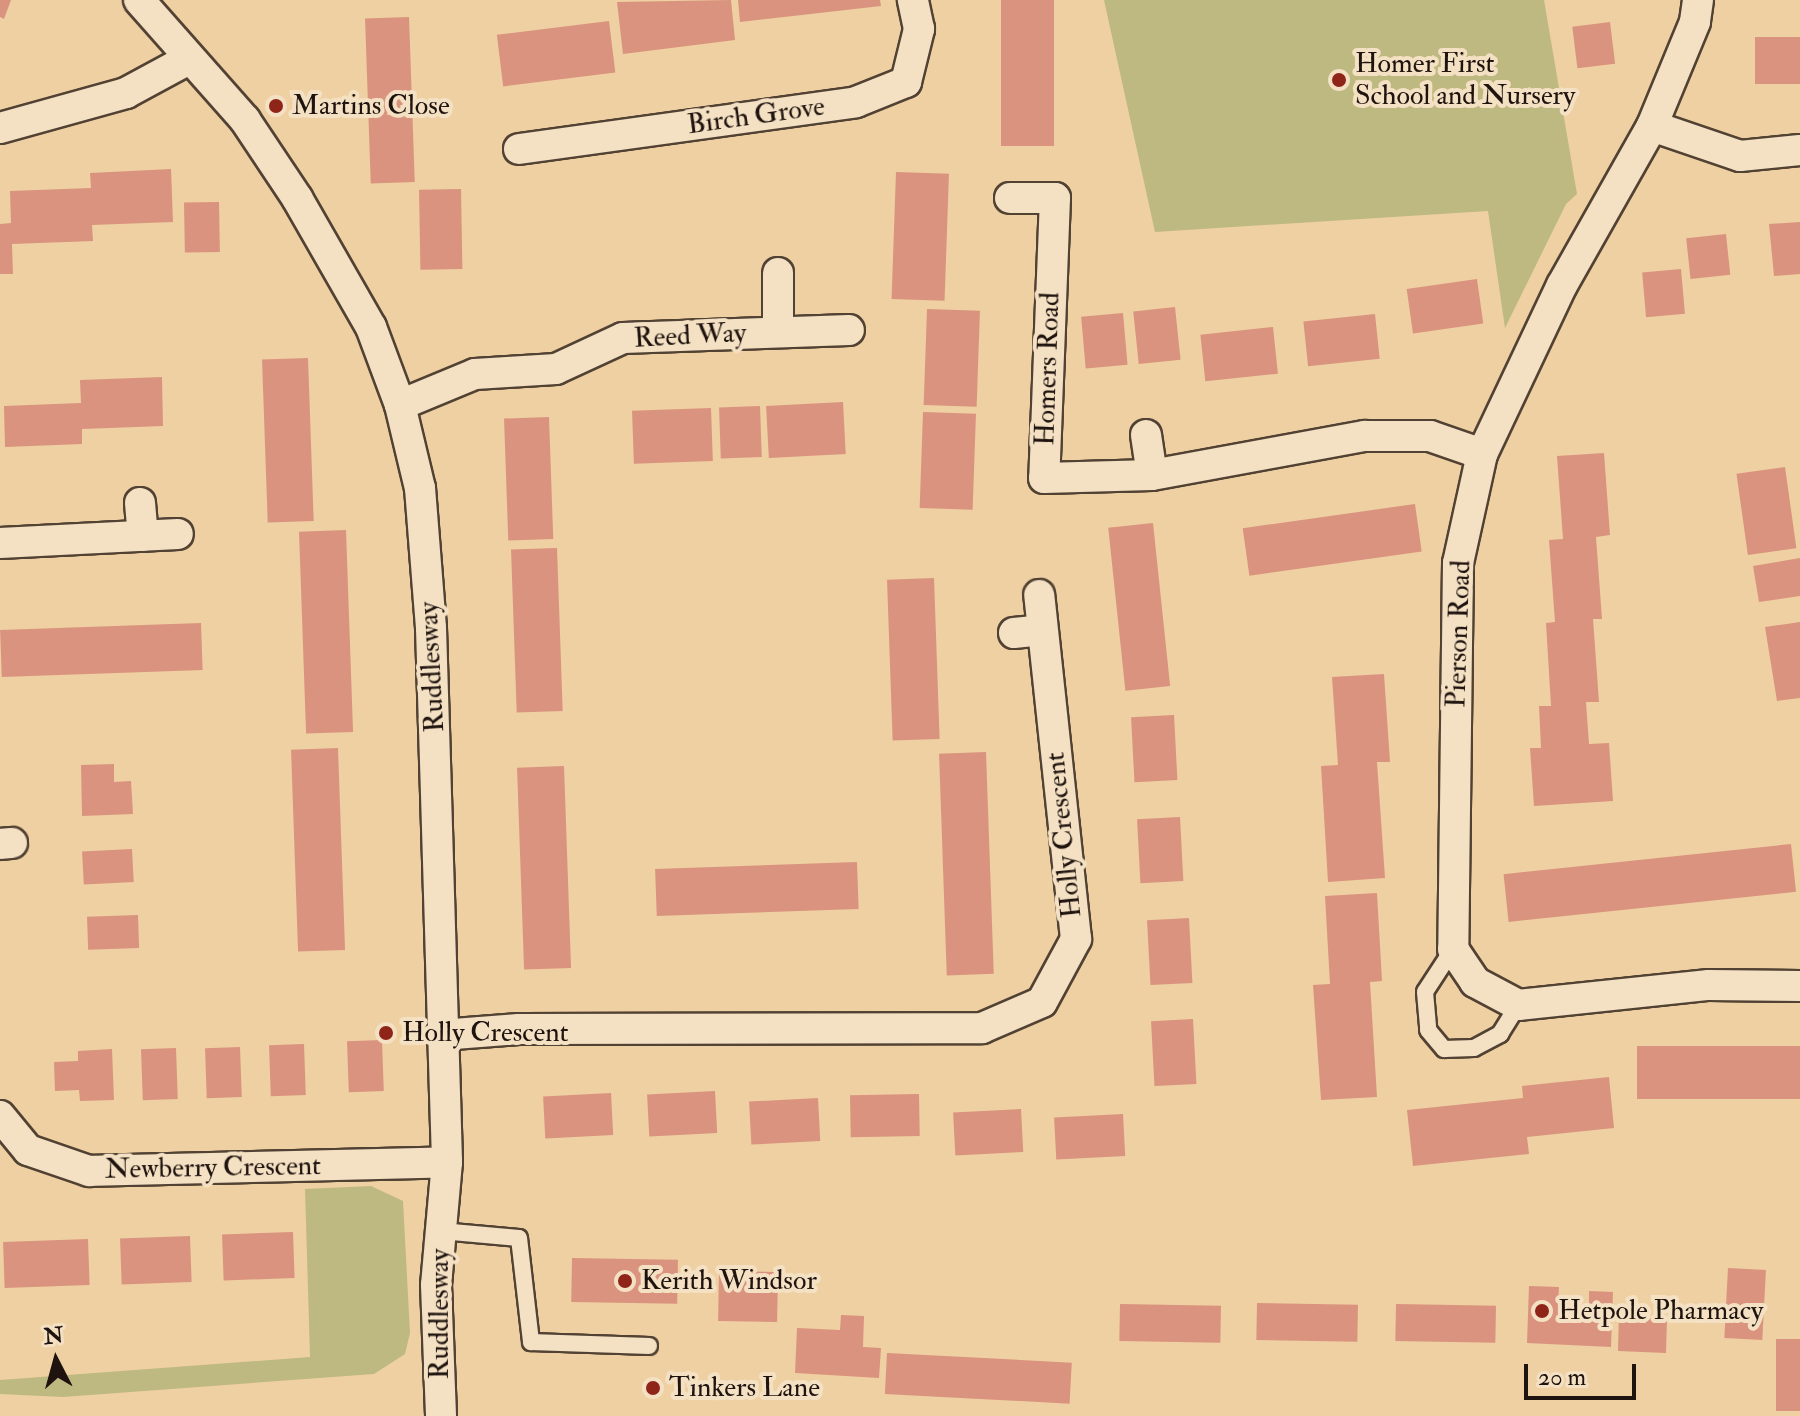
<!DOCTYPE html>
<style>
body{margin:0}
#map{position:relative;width:1800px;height:1416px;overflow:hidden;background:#eed0a2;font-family:"IM FELL Double Pica",serif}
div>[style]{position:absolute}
.green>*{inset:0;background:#beb981}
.building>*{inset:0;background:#da937e;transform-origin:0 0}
.roads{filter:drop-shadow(2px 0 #524233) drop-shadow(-2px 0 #524233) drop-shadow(0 2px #524233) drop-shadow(0 -2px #524233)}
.lane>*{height:16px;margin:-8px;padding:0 8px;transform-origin:8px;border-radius:8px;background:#f4e0c3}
.street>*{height:30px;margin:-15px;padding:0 15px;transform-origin:15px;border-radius:15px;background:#f4e0c3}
.dots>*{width:22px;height:22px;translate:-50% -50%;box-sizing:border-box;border:4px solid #f4e0c3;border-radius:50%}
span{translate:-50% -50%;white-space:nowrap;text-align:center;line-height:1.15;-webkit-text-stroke:8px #f4e0c3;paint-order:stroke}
.poi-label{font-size:28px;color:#1e130e}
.left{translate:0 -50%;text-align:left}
.street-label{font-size:28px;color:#1e130e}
.north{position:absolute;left:16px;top:1320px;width:80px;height:80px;-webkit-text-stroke:6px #f4e0c3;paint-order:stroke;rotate:354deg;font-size:22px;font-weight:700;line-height:32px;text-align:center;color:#1e130e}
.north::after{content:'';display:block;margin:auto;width:28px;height:36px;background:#1e130e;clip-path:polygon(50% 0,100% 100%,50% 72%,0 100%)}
.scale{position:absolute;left:1524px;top:1364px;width:112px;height:36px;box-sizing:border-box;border:4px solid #1e130e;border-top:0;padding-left:10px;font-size:24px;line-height:28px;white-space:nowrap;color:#1e130e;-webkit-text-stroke:6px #f4e0c3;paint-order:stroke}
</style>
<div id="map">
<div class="green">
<i style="clip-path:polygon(1104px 0,1544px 0,1577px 194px,1566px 204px,1505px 328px,1488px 211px,1155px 232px)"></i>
<i style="clip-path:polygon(371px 1186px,403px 1201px,410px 1333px,405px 1354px,374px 1374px,63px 1397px,0 1394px,0 1380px,310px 1357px,305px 1189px)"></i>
</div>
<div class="building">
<i style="clip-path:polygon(0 0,11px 0,4px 19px,0 17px)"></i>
<i style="clip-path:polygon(731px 0,735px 40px,623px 54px,617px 2px)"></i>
<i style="clip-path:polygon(738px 0,880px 0,881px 6px,740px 22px)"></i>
<i style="left:1001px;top:0;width:53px;height:146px"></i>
<i style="left:409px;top:17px;width:165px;height:44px;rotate:88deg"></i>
<i style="left:609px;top:21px;width:52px;height:113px;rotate:83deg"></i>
<i style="left:1610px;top:22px;width:42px;height:38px;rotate:83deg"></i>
<i style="left:1800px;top:37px;width:47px;height:45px;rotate:90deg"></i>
<i style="clip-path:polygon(171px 169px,173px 222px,92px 225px,93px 241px,12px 244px,13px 274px,0 274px,0 224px,11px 223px,10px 191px,91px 188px,90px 173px)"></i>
<i style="left:896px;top:172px;width:53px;height:127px;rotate:2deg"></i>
<i style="left:461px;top:189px;width:80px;height:42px;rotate:89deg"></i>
<i style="left:219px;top:202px;width:50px;height:35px;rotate:89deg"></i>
<i style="clip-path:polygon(1800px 222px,1800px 274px,1774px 276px,1769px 224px)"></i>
<i style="left:1726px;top:234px;width:41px;height:40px;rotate:84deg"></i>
<i style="left:1681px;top:269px;width:45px;height:39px;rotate:85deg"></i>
<i style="left:1477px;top:279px;width:45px;height:71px;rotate:82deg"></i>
<i style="left:1175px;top:307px;width:53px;height:42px;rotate:84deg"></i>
<i style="left:927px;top:309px;width:53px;height:96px;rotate:2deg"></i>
<i style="left:1123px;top:313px;width:52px;height:42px;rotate:85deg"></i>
<i style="left:1375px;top:314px;width:45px;height:72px;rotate:84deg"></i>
<i style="left:1273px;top:327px;width:47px;height:73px;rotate:84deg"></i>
<i style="left:308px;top:358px;width:163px;height:46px;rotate:88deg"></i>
<i style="clip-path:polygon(162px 377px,163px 426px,82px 429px,82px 444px,5px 447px,4px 406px,81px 403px,80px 380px)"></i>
<i style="left:843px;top:402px;width:52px;height:77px;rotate:87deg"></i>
<i style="left:760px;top:406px;width:51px;height:41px;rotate:88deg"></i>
<i style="left:711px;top:408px;width:53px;height:79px;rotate:88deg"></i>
<i style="left:923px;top:412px;width:53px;height:96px;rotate:2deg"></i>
<i style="left:549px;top:417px;width:122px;height:45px;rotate:88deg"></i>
<i style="clip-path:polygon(1604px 453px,1610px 535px,1596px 537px,1602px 619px,1593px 619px,1599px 702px,1586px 702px,1589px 744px,1609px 743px,1613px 801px,1534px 806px,1530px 748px,1541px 748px,1539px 706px,1551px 706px,1546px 623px,1555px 622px,1549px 540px,1563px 539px,1557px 456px)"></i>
<i style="left:1785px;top:467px;width:82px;height:49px;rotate:82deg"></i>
<i style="left:1415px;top:504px;width:48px;height:174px;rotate:82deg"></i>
<i style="left:1153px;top:523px;width:164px;height:45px;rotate:84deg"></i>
<i style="left:346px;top:530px;width:202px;height:47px;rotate:88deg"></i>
<i style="left:557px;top:548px;width:163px;height:46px;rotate:88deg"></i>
<i style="clip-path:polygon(1800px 558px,1800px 596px,1759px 602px,1753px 566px)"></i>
<i style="left:934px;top:578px;width:161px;height:47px;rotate:88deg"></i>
<i style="clip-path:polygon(1800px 622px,1800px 698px,1777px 701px,1765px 627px)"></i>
<i style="left:201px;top:623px;width:47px;height:201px;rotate:88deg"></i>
<i style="clip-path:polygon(1384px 674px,1390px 762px,1377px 762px,1385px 878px,1328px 882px,1321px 766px,1338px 765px,1332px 677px)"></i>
<i style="left:1174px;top:715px;width:65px;height:43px;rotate:87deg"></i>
<i style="left:338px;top:748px;width:202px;height:47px;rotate:88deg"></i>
<i style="left:986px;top:752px;width:222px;height:47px;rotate:88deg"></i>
<i style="clip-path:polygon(114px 764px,114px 782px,131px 781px,133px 814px,82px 816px,81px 765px)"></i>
<i style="left:564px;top:766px;width:202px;height:47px;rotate:88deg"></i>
<i style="left:1180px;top:817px;width:64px;height:43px;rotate:87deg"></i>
<i style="left:1791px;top:844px;width:48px;height:289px;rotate:84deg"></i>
<i style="left:132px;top:849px;width:33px;height:50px;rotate:87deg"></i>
<i style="left:857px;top:862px;width:47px;height:202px;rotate:88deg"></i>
<i style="clip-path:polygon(1377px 893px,1382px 981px,1370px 982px,1377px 1097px,1321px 1100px,1313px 985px,1330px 984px,1325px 896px)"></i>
<i style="left:138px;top:915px;width:33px;height:51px;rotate:88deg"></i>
<i style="left:1189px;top:918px;width:65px;height:42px;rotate:87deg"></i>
<i style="left:1193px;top:1019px;width:65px;height:42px;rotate:87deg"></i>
<i style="left:382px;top:1040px;width:51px;height:35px;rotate:88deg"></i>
<i style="left:304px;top:1044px;width:51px;height:35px;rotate:88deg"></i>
<i style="left:1800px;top:1046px;width:53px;height:163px;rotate:90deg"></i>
<i style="left:240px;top:1047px;width:50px;height:35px;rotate:88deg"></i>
<i style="left:176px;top:1048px;width:51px;height:35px;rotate:88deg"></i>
<i style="clip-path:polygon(112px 1049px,114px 1100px,80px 1101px,79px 1090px,55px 1091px,54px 1062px,78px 1061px,78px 1051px)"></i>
<i style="clip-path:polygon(1609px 1077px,1614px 1128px,1527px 1137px,1529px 1154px,1413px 1166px,1407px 1110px,1523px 1098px,1522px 1086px)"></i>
<i style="left:715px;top:1091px;width:42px;height:68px;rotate:87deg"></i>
<i style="left:611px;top:1093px;width:42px;height:68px;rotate:87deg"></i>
<i style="left:919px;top:1094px;width:42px;height:69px;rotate:89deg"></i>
<i style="left:818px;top:1098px;width:43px;height:69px;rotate:87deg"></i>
<i style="left:1021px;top:1109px;width:43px;height:68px;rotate:87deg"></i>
<i style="left:1123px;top:1114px;width:42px;height:69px;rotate:87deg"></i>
<i style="left:293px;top:1232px;width:46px;height:71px;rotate:88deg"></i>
<i style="left:190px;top:1236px;width:46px;height:70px;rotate:88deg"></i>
<i style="left:88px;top:1239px;width:46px;height:85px;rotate:88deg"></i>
<i style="left:572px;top:1258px;width:106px;height:44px;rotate:1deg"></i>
<i style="left:1728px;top:1268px;width:38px;height:70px;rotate:3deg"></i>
<i style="left:719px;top:1271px;width:59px;height:50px;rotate:1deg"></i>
<i style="clip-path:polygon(1529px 1286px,1559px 1287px,1558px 1305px,1589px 1306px,1589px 1291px,1613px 1292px,1611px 1347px,1527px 1343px)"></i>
<i style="left:1257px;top:1303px;width:101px;height:37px;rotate:1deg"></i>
<i style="left:1120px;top:1304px;width:101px;height:37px;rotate:1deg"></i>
<i style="left:1396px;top:1304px;width:100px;height:37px;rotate:1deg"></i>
<i style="clip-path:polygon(1619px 1310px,1644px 1310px,1644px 1318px,1667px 1319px,1666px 1353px,1618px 1351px)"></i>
<i style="clip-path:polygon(841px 1315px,864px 1316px,863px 1347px,881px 1348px,879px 1378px,795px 1373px,797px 1328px,840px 1330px)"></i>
<i style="left:1776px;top:1339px;width:24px;height:72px"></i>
<i style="left:887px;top:1353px;width:185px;height:41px;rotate:3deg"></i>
</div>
<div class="roads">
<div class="lane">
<i style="left:1453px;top:949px;width:51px;rotate:123.1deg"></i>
<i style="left:1425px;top:992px;width:38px;rotate:85deg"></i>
<i style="left:1428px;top:1030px;width:25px;rotate:50deg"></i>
<i style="left:1444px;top:1049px;width:30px;rotate:-2deg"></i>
<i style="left:1474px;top:1048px;width:30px;rotate:-28deg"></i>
<i style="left:1500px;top:1034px;width:34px;rotate:-58deg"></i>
<i style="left:441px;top:1231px;width:78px;rotate:5.1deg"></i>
<i style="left:519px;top:1238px;width:105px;rotate:83.4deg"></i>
<i style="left:531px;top:1342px;width:118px;rotate:1.9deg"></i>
</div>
<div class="street">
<i style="left:139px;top:0;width:160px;rotate:48.5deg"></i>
<i style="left:245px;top:120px;width:94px;rotate:56.3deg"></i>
<i style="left:297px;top:198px;width:149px;rotate:60.2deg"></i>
<i style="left:371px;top:327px;width:83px;rotate:69.6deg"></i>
<i style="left:400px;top:405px;width:85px;rotate:76.5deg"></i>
<i style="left:420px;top:488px;width:140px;rotate:85.5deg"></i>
<i style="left:431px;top:628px;width:534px;rotate:88.28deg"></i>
<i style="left:447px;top:1162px;width:123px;rotate:95.1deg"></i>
<i style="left:436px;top:1285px;width:131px;rotate:87.8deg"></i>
<i style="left:1698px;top:0;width:22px;rotate:98deg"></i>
<i style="left:1695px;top:22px;width:113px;rotate:112.5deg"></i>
<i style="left:1652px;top:126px;width:183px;rotate:119.5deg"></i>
<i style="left:1562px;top:285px;width:187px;rotate:115.3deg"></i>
<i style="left:1482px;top:454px;width:112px;rotate:102.4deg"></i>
<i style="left:1458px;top:563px;width:386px;rotate:90.7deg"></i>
<i style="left:1453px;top:949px;width:40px;rotate:56deg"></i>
<i style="left:1475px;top:982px;width:49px;rotate:28.1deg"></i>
<i style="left:1518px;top:1005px;width:192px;rotate:-6deg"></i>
<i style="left:1709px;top:985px;width:91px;rotate:0.6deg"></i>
<i style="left:1652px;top:126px;width:93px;rotate:18.8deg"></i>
<i style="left:1740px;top:156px;width:60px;rotate:-5.7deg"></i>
<i style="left:0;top:128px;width:131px;rotate:-15.5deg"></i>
<i style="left:126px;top:93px;width:72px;rotate:-28.4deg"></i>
<i style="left:519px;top:149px;width:340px;rotate:-7.9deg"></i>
<i style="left:856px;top:102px;width:54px;rotate:-21.8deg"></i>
<i style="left:906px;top:82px;width:55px;rotate:-76.2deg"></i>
<i style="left:919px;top:29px;width:30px;rotate:-102deg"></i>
<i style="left:1010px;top:198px;width:45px"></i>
<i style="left:1055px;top:198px;width:280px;rotate:92.2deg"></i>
<i style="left:1044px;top:478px;width:108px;rotate:-1.6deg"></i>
<i style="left:1152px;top:475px;width:217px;rotate:-10.4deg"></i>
<i style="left:1365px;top:436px;width:65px"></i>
<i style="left:1430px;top:436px;width:55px;rotate:19.1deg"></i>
<i style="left:778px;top:273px;width:59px;rotate:90deg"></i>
<i style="left:400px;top:405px;width:81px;rotate:-22.5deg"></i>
<i style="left:475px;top:374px;width:81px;rotate:-3.5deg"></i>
<i style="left:556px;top:369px;width:74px;rotate:-24.8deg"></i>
<i style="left:623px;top:338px;width:226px;rotate:-2deg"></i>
<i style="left:1146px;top:435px;width:40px;rotate:81.5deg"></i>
<i style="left:140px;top:503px;width:33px;rotate:85deg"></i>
<i style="left:0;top:543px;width:178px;rotate:-2.9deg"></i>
<i style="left:1014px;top:633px;width:28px;rotate:-6deg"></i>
<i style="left:0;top:844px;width:12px;rotate:-5deg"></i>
<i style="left:441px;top:1035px;width:78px;rotate:-4.4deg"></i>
<i style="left:519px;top:1029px;width:463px;rotate:-0.1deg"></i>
<i style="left:982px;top:1028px;width:65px;rotate:-23.4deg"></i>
<i style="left:1042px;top:1002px;width:72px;rotate:-61.6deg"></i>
<i style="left:1076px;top:939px;width:346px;rotate:-96.1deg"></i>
<i style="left:0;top:1116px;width:44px;rotate:50.5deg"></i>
<i style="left:28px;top:1150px;width:65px;rotate:19deg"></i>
<i style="left:89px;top:1171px;width:358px;rotate:-1.4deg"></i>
</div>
</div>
<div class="dots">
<i style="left:1339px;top:80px;background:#8f2418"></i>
<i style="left:276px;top:106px;background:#8f2418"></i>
<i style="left:386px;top:1033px;background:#8f2418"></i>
<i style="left:625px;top:1281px;background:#8f2418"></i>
<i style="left:1542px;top:1311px;background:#8f2418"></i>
<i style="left:653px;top:1388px;background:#8f2418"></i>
</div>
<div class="poi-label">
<span class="left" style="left:1355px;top:80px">Homer First<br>School and Nursery</span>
<span class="left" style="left:292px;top:106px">Martins Close</span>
<span class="left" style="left:402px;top:1033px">Holly Crescent</span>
<span class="left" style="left:641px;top:1281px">Kerith Windsor</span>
<span class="left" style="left:1558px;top:1311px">Hetpole Pharmacy</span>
<span class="left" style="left:669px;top:1388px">Tinkers Lane</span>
</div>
<div class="street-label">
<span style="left:756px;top:116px;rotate:-8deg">Birch Grove</span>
<span style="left:690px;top:336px;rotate:-3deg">Reed Way</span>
<span style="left:1048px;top:369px;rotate:-88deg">Homers Road</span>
<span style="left:1459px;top:634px;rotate:-88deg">Pierson Road</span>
<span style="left:432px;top:667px;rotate:-93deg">Ruddlesway</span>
<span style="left:1064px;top:835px;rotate:-96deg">Holly Crescent</span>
<span style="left:213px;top:1168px;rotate:-1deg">Newberry Crescent</span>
<span style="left:440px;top:1314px;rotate:-90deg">Ruddlesway</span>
</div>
<div class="north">N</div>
<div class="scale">20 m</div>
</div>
